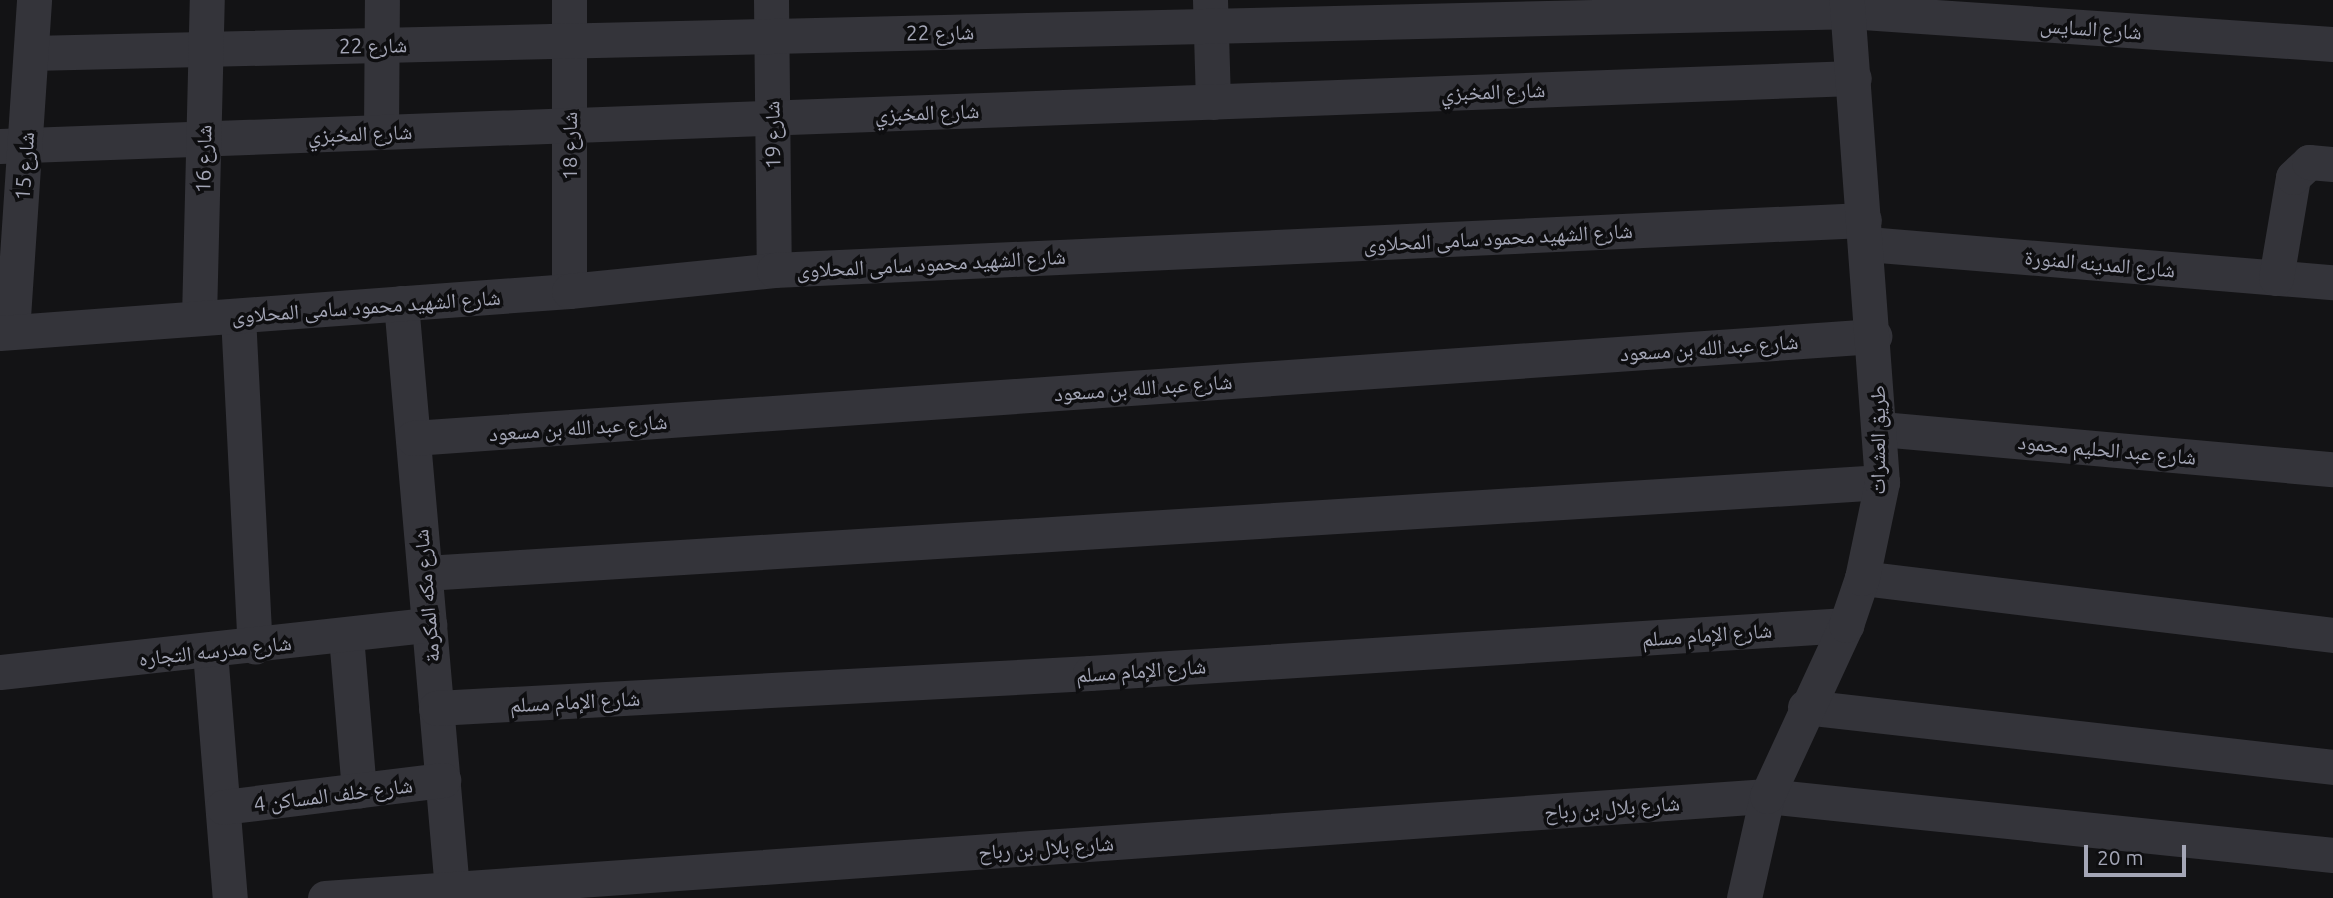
<!DOCTYPE html>
<meta charset="utf-8">
<style>
body{margin:0}
#map{position:relative;width:2333px;height:898px;overflow:hidden;background:#131315;font-family:Ubuntu,"Noto Naskh Arabic",sans-serif}
div>[style]{position:absolute}
.minor>*{height:35px;margin:-17.5px;padding:0 17.5px;transform-origin:17.5px;border-radius:17.5px;background:#34343a}
span{translate:-50% -50%;white-space:nowrap;text-align:center;line-height:1.15;-webkit-text-stroke:7px #0e0e10;paint-order:stroke}
.street-label{font-size:21px;color:#a4a6b6}
.scale{position:absolute;left:2084px;top:845px;width:102px;height:32px;box-sizing:border-box;border:4px solid #a4a6b6;border-top:0;padding-left:9px;font-size:21px;line-height:24px;white-space:nowrap;color:#a4a6b6;-webkit-text-stroke:5px #0e0e10;paint-order:stroke}
</style>
<div id="map">
<div class="minor">
<i style="left:569px;top:0;width:291px;rotate:90deg"></i>
<i style="left:771px;top:0;width:270px;rotate:89.4deg"></i>
<i style="left:1210px;top:0;width:102px;rotate:88.3deg"></i>
<i style="left:31px;top:53px;width:1817px;rotate:-1.32deg"></i>
<i style="left:1848px;top:11px;width:486px;rotate:3.9deg"></i>
<i style="left:381px;top:132px;width:132px;rotate:-89.6deg"></i>
<i style="left:0;top:146px;width:1855px;rotate:-2.1deg"></i>
<i style="left:1867px;top:244px;width:468px;rotate:4.7deg"></i>
<i style="left:2276px;top:278px;width:102px;rotate:-80.4deg"></i>
<i style="left:2293px;top:177px;width:22px;rotate:-43deg"></i>
<i style="left:2309px;top:162px;width:24px;rotate:5deg"></i>
<i style="left:401px;top:303px;width:588px;rotate:85.03deg"></i>
<i style="left:238px;top:316px;width:331px;rotate:87.1deg"></i>
<i style="left:199px;top:318px;width:318px;rotate:-88.6deg"></i>
<i style="left:12px;top:332px;width:333px;rotate:-86.2deg"></i>
<i style="left:0;top:333px;width:571px;rotate:-4.22deg"></i>
<i style="left:569px;top:291px;width:206px;rotate:-5.8deg"></i>
<i style="left:774px;top:270px;width:1091px;rotate:-2.63deg"></i>
<i style="left:1881px;top:429px;width:454px;rotate:5.1deg"></i>
<i style="left:413px;top:438px;width:1465px;rotate:-3.99deg"></i>
<i style="left:425px;top:573px;width:1460px;rotate:-3.57deg"></i>
<i style="left:1862px;top:578px;width:474px;rotate:6.9deg"></i>
<i style="left:346px;top:636px;width:155px;rotate:85.2deg"></i>
<i style="left:210px;top:652px;width:247px;rotate:85.4deg"></i>
<i style="left:0;top:672px;width:432px;rotate:-6.3deg"></i>
<i style="left:1805px;top:707px;width:531px;rotate:6.48deg"></i>
<i style="left:436px;top:708px;width:655px;rotate:-3.06deg"></i>
<i style="left:1090px;top:673px;width:758px;rotate:-3.63deg"></i>
<i style="left:223px;top:807px;width:222px;rotate:-7deg"></i>
<i style="left:325px;top:898px;width:1446px;rotate:-4.05deg"></i>
<i style="left:1767px;top:796px;width:569px;rotate:5.95deg"></i>
<i style="left:1744px;top:898px;width:105px;rotate:-77.3deg"></i>
<i style="left:1767px;top:796px;width:188px;rotate:-65.2deg"></i>
<i style="left:1846px;top:625px;width:50px;rotate:-71.2deg"></i>
<i style="left:1862px;top:578px;width:98px;rotate:-78.2deg"></i>
<i style="left:1882px;top:482px;width:483px;rotate:-94.2deg"></i>
</div>
<div class="street-label">
<span style="left:2091px;top:28px;rotate:4deg">شارع السايس</span>
<span style="left:940px;top:32px;rotate:-1deg">شارع 22</span>
<span style="left:373px;top:45px;rotate:-1deg">شارع 22</span>
<span style="left:1493px;top:91px;rotate:-2deg">شارع المخبزي</span>
<span style="left:927px;top:112px;rotate:-2deg">شارع المخبزي</span>
<span style="left:360px;top:133px;rotate:-2deg">شارع المخبزي</span>
<span style="left:772px;top:135px;rotate:-91deg">شارع 19</span>
<span style="left:569px;top:146px;rotate:-90deg">شارع 18</span>
<span style="left:203px;top:159px;rotate:-89deg">شارع 16</span>
<span style="left:24px;top:166px;rotate:-86deg">شارع 15</span>
<span style="left:1498px;top:237px;rotate:-3deg">شارع الشهيد محمود سامى المحلاوى</span>
<span style="left:931px;top:263px;rotate:-3deg">شارع الشهيد محمود سامى المحلاوى</span>
<span style="left:2100px;top:263px;rotate:5deg">شارع المدينه المنورة</span>
<span style="left:366px;top:306px;rotate:-4deg">شارع الشهيد محمود سامى المحلاوى</span>
<span style="left:1709px;top:347px;rotate:-4deg">شارع عبد الله بن مسعود</span>
<span style="left:1143px;top:387px;rotate:-4deg">شارع عبد الله بن مسعود</span>
<span style="left:578px;top:427px;rotate:-4deg">شارع عبد الله بن مسعود</span>
<span style="left:1877px;top:440px;rotate:-90deg">طريق العشرات</span>
<span style="left:2107px;top:449px;rotate:5deg">شارع عبد الحليم محمود</span>
<span style="left:426px;top:596px;rotate:-95deg">شارع مكه المكرمة</span>
<span style="left:1707px;top:634px;rotate:-4deg">شارع الإمام مسلم</span>
<span style="left:215px;top:650px;rotate:-6deg">شارع مدرسه التجاره</span>
<span style="left:1141px;top:670px;rotate:-4deg">شارع الإمام مسلم</span>
<span style="left:575px;top:701px;rotate:-3deg">شارع الإمام مسلم</span>
<span style="left:333px;top:794px;rotate:-7deg">شارع خلف المساكن 4</span>
<span style="left:1612px;top:807px;rotate:-4deg">شارع بلال بن رباح</span>
<span style="left:1046px;top:847px;rotate:-4deg">شارع بلال بن رباح</span>
</div>
<div class="scale">20 m</div>
</div>
